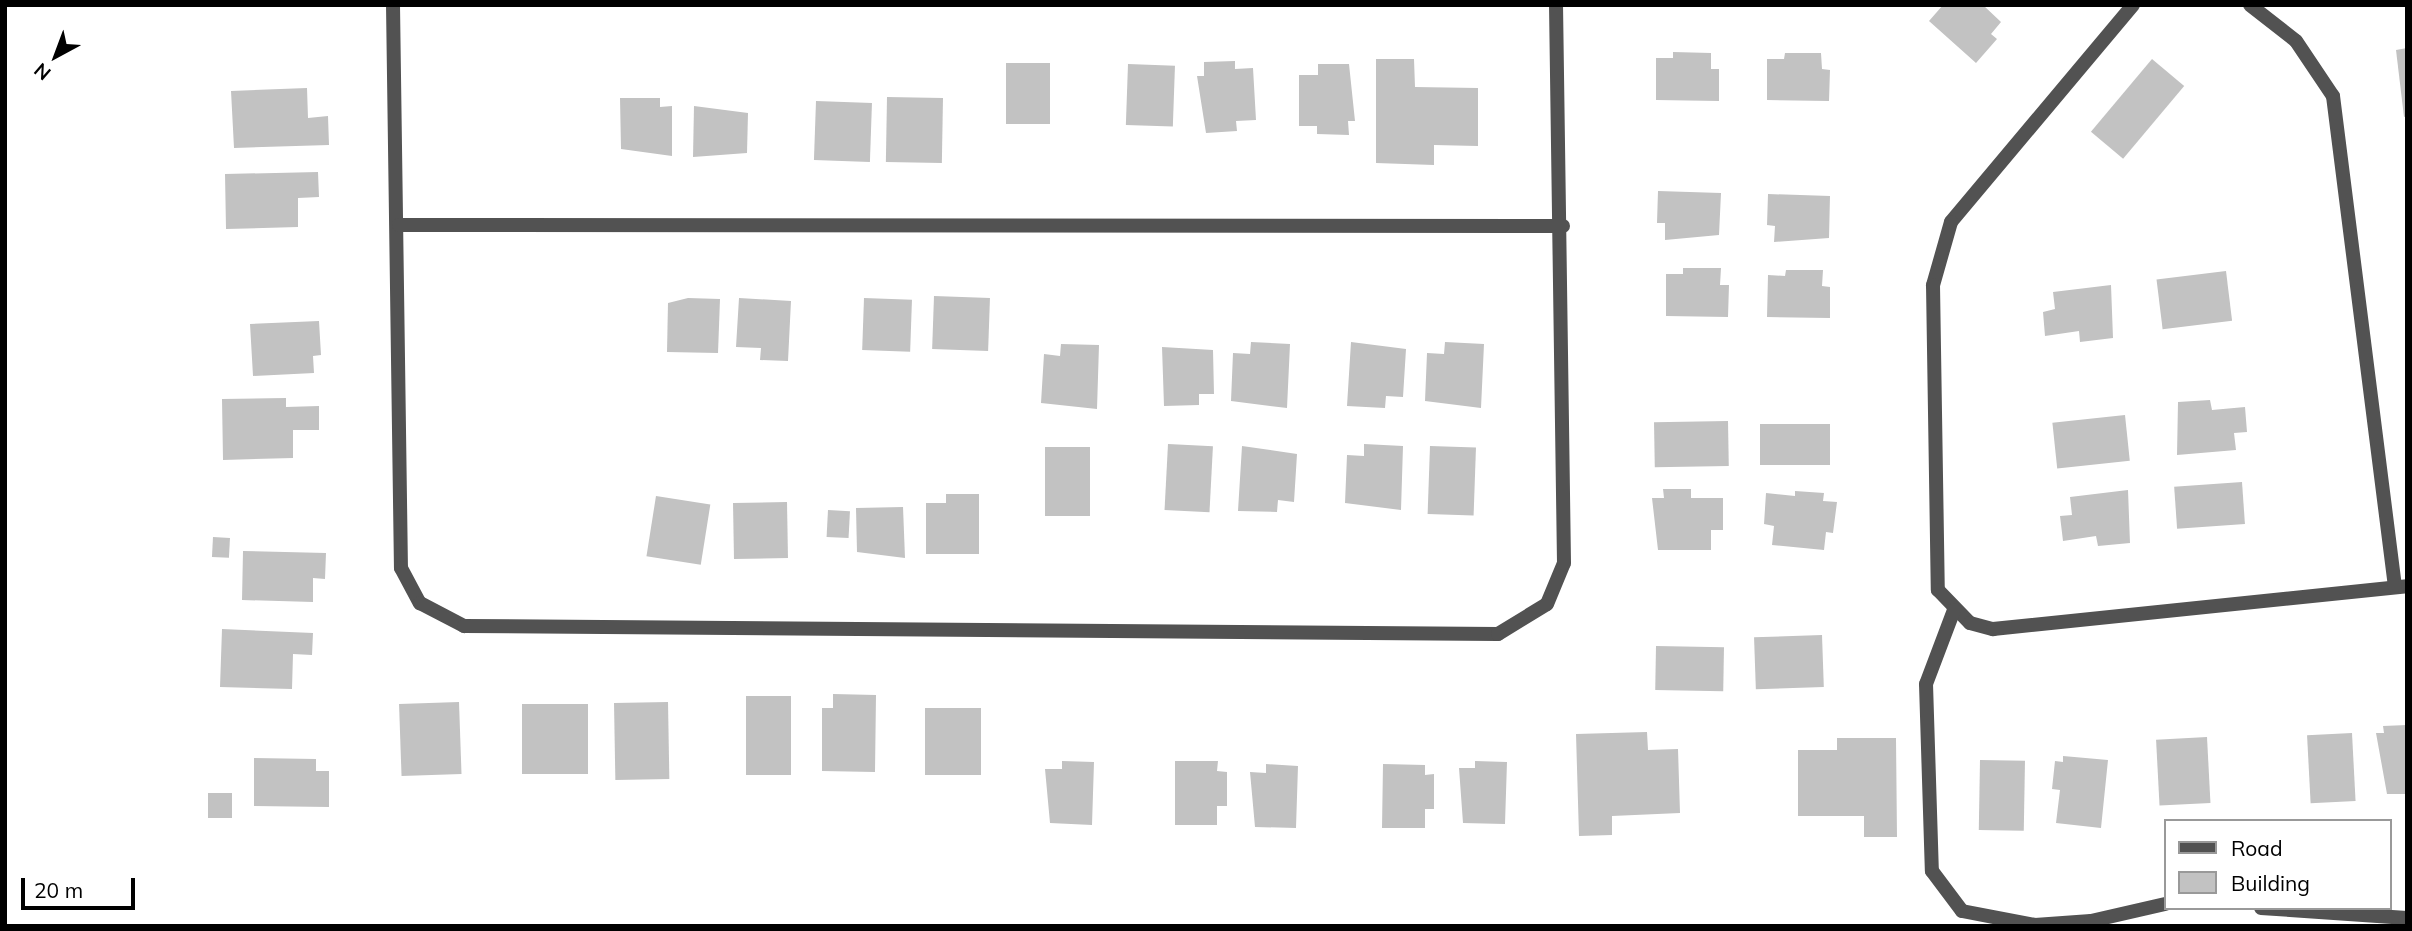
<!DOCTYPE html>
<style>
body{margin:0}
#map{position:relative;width:2412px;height:931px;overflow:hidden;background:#fff;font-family:Mulish,sans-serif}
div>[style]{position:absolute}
.building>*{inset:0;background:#c2c2c2;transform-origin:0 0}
.street>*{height:14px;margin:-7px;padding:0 7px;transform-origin:7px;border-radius:7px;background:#525252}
span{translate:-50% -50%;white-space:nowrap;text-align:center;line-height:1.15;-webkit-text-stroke:6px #fff;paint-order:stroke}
.frame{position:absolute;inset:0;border:7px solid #000;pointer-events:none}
.legend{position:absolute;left:2164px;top:819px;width:228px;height:91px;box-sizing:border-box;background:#fff;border:2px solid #999;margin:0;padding:9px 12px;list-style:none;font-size:21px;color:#000}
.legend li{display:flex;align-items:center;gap:14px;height:35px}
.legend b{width:35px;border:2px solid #999}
.north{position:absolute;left:21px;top:21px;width:70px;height:70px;-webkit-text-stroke:5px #fff;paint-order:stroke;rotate:221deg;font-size:19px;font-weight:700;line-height:28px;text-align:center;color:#000}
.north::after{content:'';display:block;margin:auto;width:24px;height:32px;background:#000;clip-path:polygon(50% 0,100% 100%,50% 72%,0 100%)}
.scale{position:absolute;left:21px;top:878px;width:114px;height:32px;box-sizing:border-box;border:4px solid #000;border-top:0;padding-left:9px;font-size:21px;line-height:24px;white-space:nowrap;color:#000;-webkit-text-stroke:5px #fff;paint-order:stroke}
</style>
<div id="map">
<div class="building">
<i style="clip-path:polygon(1943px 5px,1983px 5px,2001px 22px,1991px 34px,1997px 39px,1976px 63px,1929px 21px)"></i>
<i style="clip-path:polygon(2407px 48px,2407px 116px,2404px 117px,2396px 50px)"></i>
<i style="clip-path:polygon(1673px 52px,1711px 53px,1711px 69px,1719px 69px,1719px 101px,1656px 100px,1656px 58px,1673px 58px)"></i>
<i style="clip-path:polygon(1785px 53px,1821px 53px,1822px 69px,1830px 70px,1829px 101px,1767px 100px,1767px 59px,1784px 59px)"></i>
<i style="clip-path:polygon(1376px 59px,1414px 59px,1415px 87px,1478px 88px,1478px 146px,1434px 145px,1434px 165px,1376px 163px)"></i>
<i style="left:2152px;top:59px;width:42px;height:95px;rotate:40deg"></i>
<i style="clip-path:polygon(1235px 61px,1235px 69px,1253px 68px,1256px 120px,1236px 121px,1237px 131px,1206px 133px,1197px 76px,1204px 76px,1204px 62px)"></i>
<i style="left:1006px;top:63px;width:44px;height:61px"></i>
<i style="left:1128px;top:64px;width:47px;height:61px;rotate:2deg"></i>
<i style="clip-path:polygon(1318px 64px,1349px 64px,1355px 121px,1348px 121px,1349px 135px,1317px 134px,1317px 126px,1299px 126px,1299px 75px,1318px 75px)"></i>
<i style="clip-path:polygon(307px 88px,308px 118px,328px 116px,329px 145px,234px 148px,231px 91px)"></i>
<i style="left:887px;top:97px;width:56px;height:65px;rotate:1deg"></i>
<i style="clip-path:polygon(620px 98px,660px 98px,660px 107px,672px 106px,672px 156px,621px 149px)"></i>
<i style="left:816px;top:101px;width:56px;height:59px;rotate:2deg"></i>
<i style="clip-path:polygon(694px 106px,748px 113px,747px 153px,693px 157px)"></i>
<i style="clip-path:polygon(318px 172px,319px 197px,298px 198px,298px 227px,226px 229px,225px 174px)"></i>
<i style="clip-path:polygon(1658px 191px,1721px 193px,1719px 235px,1665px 240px,1665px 223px,1657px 223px)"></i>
<i style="clip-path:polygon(1768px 194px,1830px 196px,1829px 238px,1774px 242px,1775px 226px,1767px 225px)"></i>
<i style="clip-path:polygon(1683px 268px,1721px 268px,1720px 285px,1729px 285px,1728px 317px,1666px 316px,1666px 274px,1683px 274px)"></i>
<i style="clip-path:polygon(1786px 270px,1823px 270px,1822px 286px,1830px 287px,1830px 318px,1767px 317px,1768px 275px,1785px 276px)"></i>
<i style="left:2226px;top:271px;width:50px;height:70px;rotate:83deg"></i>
<i style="clip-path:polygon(2111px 285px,2113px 338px,2080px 342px,2079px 331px,2045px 336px,2043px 312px,2055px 309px,2053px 292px)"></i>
<i style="left:934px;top:296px;width:56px;height:53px;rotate:2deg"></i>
<i style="clip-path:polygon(688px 298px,720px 299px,718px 353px,667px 352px,668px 303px)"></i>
<i style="clip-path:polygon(739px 298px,791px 301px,788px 361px,760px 360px,761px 348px,736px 347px)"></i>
<i style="left:864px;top:298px;width:48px;height:52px;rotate:2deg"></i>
<i style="clip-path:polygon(319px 321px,321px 355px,313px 356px,314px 373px,253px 376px,250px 324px)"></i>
<i style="clip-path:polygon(1251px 342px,1290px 344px,1287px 408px,1231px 401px,1233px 353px,1250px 354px)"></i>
<i style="clip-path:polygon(1351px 342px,1406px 349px,1403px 397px,1386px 396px,1385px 408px,1347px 406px)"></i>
<i style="clip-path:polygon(1445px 342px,1484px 344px,1481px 408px,1425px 401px,1427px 353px,1444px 354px)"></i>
<i style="clip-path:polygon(1061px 344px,1099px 345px,1097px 409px,1041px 403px,1044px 354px,1060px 356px)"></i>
<i style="clip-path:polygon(1162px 347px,1213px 350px,1214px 394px,1199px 394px,1199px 405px,1164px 406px)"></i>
<i style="clip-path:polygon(286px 398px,286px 407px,319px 406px,319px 430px,293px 430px,293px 458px,223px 460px,222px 399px)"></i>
<i style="clip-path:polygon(2210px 400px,2212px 410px,2245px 407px,2247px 432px,2234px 433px,2236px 450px,2177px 455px,2178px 402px)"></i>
<i style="left:2125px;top:415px;width:46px;height:73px;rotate:84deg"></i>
<i style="left:1728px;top:421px;width:45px;height:74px;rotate:89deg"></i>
<i style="left:1760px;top:424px;width:70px;height:41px"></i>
<i style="left:1168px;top:444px;width:45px;height:66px;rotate:3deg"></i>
<i style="clip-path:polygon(1364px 444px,1403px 446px,1401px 510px,1345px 503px,1347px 455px,1364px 456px)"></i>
<i style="clip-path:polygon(1242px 446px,1297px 454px,1294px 502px,1278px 500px,1277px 512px,1238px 511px)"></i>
<i style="left:1430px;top:446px;width:46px;height:68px;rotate:2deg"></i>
<i style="left:1045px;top:447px;width:45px;height:69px"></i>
<i style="left:2242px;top:482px;width:42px;height:68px;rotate:86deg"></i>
<i style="clip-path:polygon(1663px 489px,1691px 489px,1691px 498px,1723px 498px,1723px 530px,1711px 530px,1711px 550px,1658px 550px,1652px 498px,1664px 498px)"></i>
<i style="clip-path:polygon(2128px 490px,2130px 543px,2098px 546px,2096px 536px,2063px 541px,2060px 516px,2072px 515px,2070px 497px)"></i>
<i style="clip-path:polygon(1795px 491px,1824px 493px,1823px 501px,1837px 502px,1833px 533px,1826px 532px,1824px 550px,1772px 545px,1774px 526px,1764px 524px,1766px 493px,1795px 496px)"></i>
<i style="clip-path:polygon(946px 494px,979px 494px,979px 554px,926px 554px,926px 503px,946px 503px)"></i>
<i style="left:656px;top:496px;width:55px;height:61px;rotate:9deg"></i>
<i style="left:787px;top:502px;width:56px;height:54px;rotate:89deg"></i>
<i style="clip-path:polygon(903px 507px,905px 558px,857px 552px,856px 508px)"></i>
<i style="left:828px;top:510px;width:22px;height:27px;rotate:3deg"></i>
<i style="left:213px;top:537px;width:17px;height:20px;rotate:3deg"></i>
<i style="clip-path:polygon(243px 551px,326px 553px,325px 579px,313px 578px,313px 602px,242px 600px)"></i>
<i style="clip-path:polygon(222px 629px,313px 633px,312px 655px,293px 654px,292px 689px,220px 687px)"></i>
<i style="left:1822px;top:635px;width:52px;height:68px;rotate:88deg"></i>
<i style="left:1656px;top:646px;width:68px;height:44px;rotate:1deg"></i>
<i style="clip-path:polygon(833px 694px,876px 695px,875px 772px,822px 771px,822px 708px,833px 708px)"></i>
<i style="left:746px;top:696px;width:45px;height:79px"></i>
<i style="left:459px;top:702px;width:72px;height:60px;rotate:88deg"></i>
<i style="left:668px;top:702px;width:77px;height:54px;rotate:89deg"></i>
<i style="left:522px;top:704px;width:66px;height:70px"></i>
<i style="left:925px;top:708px;width:56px;height:67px"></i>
<i style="clip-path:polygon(2407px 725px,2407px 794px,2387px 794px,2376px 733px,2384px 733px,2383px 726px)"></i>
<i style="clip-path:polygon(1647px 732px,1648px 750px,1678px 749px,1680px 813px,1612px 816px,1612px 835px,1579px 836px,1576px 734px)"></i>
<i style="left:2352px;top:733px;width:68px;height:45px;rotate:87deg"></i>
<i style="left:2207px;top:737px;width:66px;height:51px;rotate:87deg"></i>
<i style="clip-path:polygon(1837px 738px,1896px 738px,1897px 837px,1864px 837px,1864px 816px,1798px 816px,1798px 750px,1837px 750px)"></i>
<i style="clip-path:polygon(2063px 756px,2108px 760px,2101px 828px,2056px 823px,2060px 790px,2052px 789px,2055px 761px,2063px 762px)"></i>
<i style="clip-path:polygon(254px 758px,316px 759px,316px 771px,329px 771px,329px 807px,254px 806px)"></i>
<i style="left:1980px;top:760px;width:45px;height:70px;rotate:1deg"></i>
<i style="clip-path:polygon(1062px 761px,1094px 762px,1092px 825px,1050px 823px,1045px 769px,1062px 769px)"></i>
<i style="clip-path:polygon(1175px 761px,1218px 761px,1217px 771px,1227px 772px,1227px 806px,1217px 806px,1217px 825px,1175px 825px)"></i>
<i style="clip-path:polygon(1475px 761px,1507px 762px,1505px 824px,1463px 823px,1459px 768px,1475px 768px)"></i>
<i style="clip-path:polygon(1266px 764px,1298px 766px,1296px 828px,1255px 827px,1250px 772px,1266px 773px)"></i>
<i style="clip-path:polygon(1383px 764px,1425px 765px,1425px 775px,1434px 774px,1434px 809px,1425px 809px,1425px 828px,1382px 828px)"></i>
<i style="left:232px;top:793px;width:25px;height:24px;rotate:90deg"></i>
</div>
<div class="street">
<i style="left:393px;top:5px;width:563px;rotate:89.19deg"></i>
<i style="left:401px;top:568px;width:40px;rotate:62deg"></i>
<i style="left:420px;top:603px;width:50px;rotate:27.6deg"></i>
<i style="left:464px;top:626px;width:1034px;rotate:0.44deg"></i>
<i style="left:1498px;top:634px;width:57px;rotate:-31.5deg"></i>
<i style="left:1547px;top:604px;width:44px;rotate:-67.5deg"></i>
<i style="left:1564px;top:563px;width:558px;rotate:-90.82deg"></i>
<i style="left:2133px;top:5px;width:283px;rotate:130deg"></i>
<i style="left:1951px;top:222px;width:66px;rotate:105.9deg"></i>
<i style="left:1933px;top:285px;width:305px;rotate:89.1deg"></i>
<i style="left:1938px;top:590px;width:46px;rotate:45.9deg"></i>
<i style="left:1970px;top:623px;width:24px;rotate:15deg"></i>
<i style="left:1993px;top:629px;width:416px;rotate:-5.9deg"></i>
<i style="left:2250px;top:5px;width:58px;rotate:38deg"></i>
<i style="left:2296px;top:41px;width:66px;rotate:56.1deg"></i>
<i style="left:2333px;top:96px;width:494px;rotate:82.8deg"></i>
<i style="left:399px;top:225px;width:1164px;rotate:0.05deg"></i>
<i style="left:1954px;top:610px;width:79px;rotate:110.7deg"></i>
<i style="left:1926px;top:684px;width:187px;rotate:88.2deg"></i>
<i style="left:1932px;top:871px;width:50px;rotate:53.1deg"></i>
<i style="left:1962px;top:911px;width:74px;rotate:10.9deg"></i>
<i style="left:2035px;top:925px;width:56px;rotate:-4.1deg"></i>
<i style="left:2091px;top:921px;width:76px;rotate:-12.9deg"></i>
<i style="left:2261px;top:908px;width:146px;rotate:3.9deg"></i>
</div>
<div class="frame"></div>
<ul class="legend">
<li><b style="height:9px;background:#525252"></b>Road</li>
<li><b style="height:19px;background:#c2c2c2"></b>Building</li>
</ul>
<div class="north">N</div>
<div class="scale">20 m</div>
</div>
